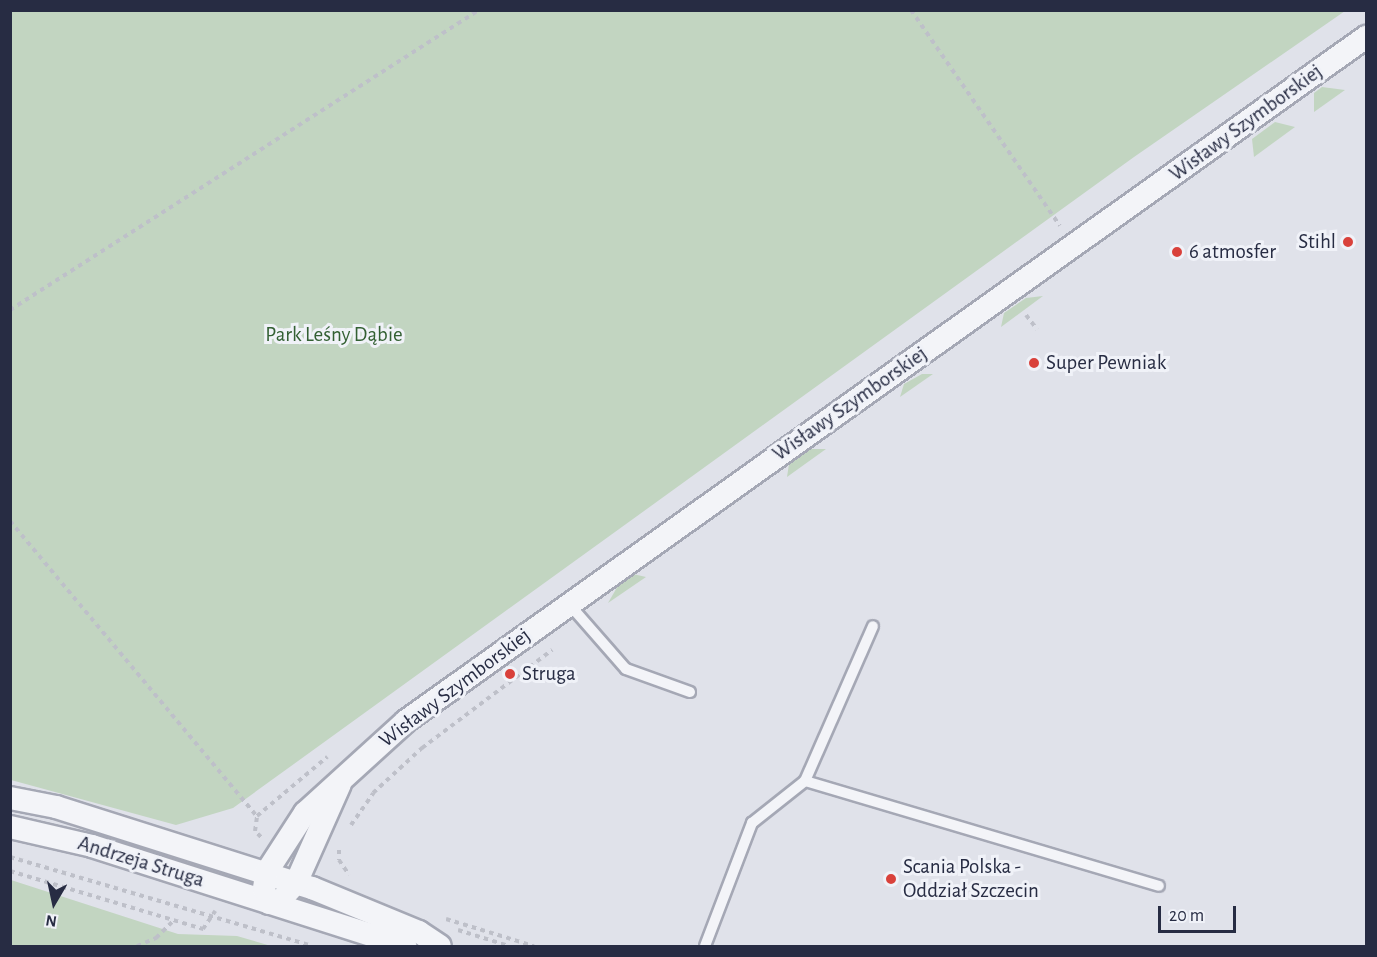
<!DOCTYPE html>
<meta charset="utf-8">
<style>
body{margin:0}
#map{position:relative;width:1377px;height:957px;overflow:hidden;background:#e0e2ea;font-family:"Alegreya Sans",sans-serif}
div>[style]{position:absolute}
.green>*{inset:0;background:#c2d5c1}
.path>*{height:4px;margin-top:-2px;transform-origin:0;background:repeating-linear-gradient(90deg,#bec0c9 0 4.5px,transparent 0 9px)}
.roads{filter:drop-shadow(2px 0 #a5a8b5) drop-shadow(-2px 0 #a5a8b5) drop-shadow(0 2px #a5a8b5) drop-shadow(0 -2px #a5a8b5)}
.service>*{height:10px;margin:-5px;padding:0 5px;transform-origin:5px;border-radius:5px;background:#f3f4f8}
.minor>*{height:22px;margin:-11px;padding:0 11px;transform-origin:11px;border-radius:11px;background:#f3f4f8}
.dots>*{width:16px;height:16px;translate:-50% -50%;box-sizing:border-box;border:3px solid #f0f2f8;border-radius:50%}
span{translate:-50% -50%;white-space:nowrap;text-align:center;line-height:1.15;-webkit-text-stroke:6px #f0f2f8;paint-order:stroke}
.street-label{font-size:21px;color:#272c43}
.poi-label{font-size:21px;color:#272c43}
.right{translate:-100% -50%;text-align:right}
.left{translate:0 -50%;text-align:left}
.park-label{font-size:21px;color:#336033}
.frame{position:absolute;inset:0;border:12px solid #272c43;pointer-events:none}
.north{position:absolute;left:24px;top:873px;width:60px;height:60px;-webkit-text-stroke:4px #f0f2f8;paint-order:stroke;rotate:189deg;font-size:16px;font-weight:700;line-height:24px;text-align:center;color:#272c43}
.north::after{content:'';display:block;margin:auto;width:21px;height:27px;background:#272c43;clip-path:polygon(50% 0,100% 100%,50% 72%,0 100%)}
.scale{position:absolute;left:1158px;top:906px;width:78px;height:27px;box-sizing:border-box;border:3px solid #272c43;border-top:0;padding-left:8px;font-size:18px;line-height:21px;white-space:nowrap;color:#272c43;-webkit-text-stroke:4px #f0f2f8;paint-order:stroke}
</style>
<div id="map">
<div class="green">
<i style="clip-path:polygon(10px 11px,11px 10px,1345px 11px,1134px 157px,233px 808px,176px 825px,11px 780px)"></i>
<i style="clip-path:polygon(1322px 87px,1345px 90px,1314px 112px,1314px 93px)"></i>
<i style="clip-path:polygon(1275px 122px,1295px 127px,1254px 157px,1252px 139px)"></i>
<i style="clip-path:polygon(1043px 296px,1001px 327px,1004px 313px,1026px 298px)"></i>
<i style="clip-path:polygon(922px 374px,933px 374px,900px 397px,904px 384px)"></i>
<i style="clip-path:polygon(810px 449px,826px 449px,787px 477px,789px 464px)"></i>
<i style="clip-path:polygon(633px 574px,646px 577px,608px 603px,619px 584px)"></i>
<i style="clip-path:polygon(11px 880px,178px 934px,237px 936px,271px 946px,11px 946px)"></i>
</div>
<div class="path">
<i style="left:911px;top:10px;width:262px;rotate:55.4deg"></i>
<i style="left:10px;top:310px;width:557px;rotate:-32.61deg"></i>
<i style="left:1026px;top:315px;width:18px;rotate:52deg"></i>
<i style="left:10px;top:521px;width:385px;rotate:50.1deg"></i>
<i style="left:351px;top:825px;width:39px;rotate:-55deg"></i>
<i style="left:373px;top:793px;width:67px;rotate:-42.6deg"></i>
<i style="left:422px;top:748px;width:163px;rotate:-37deg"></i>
<i style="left:261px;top:837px;width:8px;rotate:-135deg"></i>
<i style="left:255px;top:831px;width:15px;rotate:-82deg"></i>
<i style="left:257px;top:816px;width:92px;rotate:-40.1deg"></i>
<i style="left:339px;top:850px;width:10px;rotate:90deg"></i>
<i style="left:339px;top:860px;width:18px;rotate:56deg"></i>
<i style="left:10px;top:857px;width:315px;rotate:16.4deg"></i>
<i style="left:10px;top:871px;width:202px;rotate:16.7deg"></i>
<i style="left:203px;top:929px;width:22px;rotate:-56deg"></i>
<i style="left:446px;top:919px;width:92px;rotate:17.1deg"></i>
<i style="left:458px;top:930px;width:53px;rotate:17.4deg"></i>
<i style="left:137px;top:946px;width:21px;rotate:-23deg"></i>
<i style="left:156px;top:938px;width:25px;rotate:-45deg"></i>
</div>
<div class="roads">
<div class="service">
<i style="left:569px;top:604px;width:86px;rotate:48.8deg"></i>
<i style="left:626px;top:669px;width:68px;rotate:19.8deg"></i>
<i style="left:805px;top:781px;width:369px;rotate:16.5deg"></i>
<i style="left:705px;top:946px;width:132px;rotate:-69.1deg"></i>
<i style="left:752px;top:823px;width:68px;rotate:-38.4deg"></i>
<i style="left:805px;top:781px;width:169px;rotate:-66.3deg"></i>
</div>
<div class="minor">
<i style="left:10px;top:798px;width:47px;rotate:11.1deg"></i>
<i style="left:56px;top:807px;width:269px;rotate:17.6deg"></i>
<i style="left:312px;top:888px;width:116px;rotate:22.4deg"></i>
<i style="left:419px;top:932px;width:25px;rotate:34deg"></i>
<i style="left:10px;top:827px;width:84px;rotate:13deg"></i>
<i style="left:92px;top:846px;width:329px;rotate:17.7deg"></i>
<i style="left:286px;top:894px;width:15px;rotate:-48deg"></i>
<i style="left:296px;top:883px;width:108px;rotate:-66deg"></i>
<i style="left:269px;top:903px;width:15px;rotate:-110deg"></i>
<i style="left:264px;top:889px;width:16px;rotate:-83deg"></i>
<i style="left:266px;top:873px;width:72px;rotate:-57deg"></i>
<i style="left:305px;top:813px;width:137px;rotate:-42.3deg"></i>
<i style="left:406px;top:721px;width:1179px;rotate:-35.47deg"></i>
</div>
</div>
<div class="dots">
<i style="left:1348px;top:242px;background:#d9413b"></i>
<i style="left:1177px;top:252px;background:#d9413b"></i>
<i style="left:1034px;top:363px;background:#d9413b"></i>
<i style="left:510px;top:674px;background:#d9413b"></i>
<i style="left:891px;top:879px;background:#d9413b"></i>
</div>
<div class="street-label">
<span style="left:1246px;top:123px;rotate:-36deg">Wisławy Szymborskiej</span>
<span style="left:850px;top:404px;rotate:-35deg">Wisławy Szymborskiej</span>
<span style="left:455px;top:688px;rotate:-37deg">Wisławy Szymborskiej</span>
<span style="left:141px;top:862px;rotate:17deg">Andrzeja Struga</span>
</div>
<div class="poi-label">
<span class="right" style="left:1336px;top:242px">Stihl</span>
<span class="left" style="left:1189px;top:252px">6 atmosfer</span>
<span class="left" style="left:1046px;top:363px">Super Pewniak</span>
<span class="left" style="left:522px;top:674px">Struga</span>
<span class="left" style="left:903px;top:879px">Scania Polska -<br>Oddział Szczecin</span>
</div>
<div class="park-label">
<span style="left:334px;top:335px">Park Leśny Dąbie</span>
</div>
<div class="frame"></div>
<div class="north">N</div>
<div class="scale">20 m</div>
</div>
